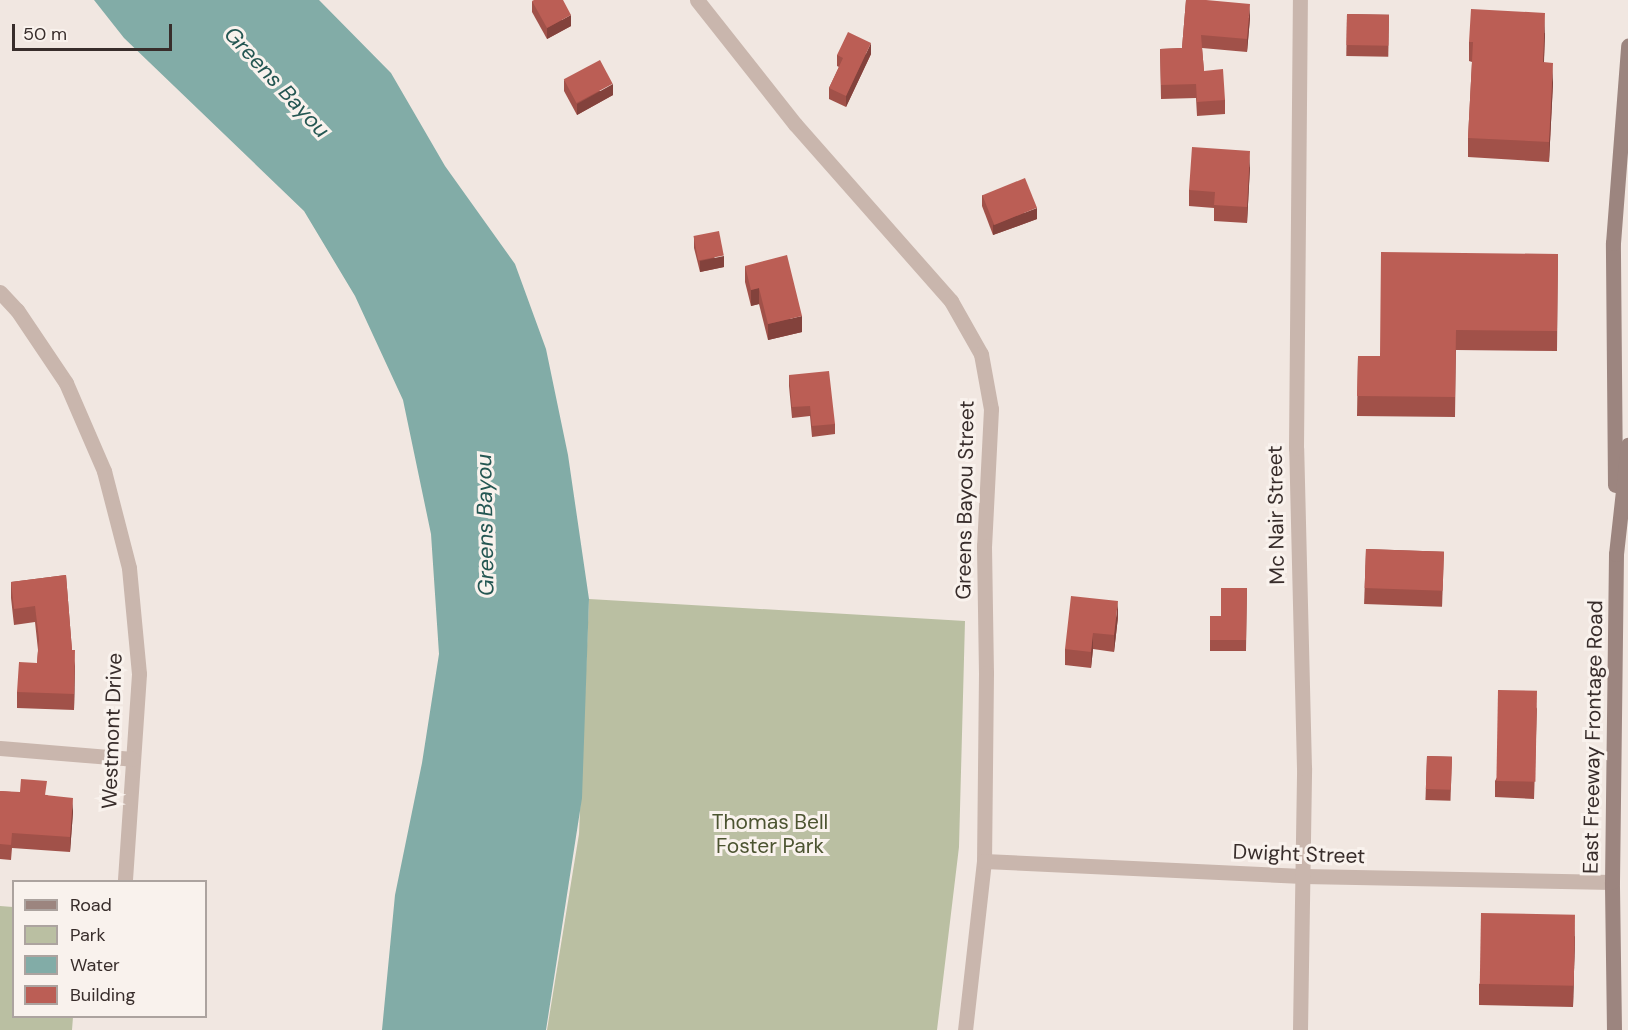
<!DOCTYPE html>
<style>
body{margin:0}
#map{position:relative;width:1628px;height:1030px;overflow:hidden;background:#f1e7e1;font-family:"DM Sans",sans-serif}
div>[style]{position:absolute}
.green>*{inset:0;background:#babfa2}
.water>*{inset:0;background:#82aca7}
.minor>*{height:15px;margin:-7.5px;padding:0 7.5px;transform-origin:7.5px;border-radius:7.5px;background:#c9b6ad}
.secondary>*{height:15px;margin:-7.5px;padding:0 7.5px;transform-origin:7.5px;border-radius:7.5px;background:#9c857f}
.wall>*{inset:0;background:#a15149;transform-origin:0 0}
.shaded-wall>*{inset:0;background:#83423c}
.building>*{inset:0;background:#bb5e55;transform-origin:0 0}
span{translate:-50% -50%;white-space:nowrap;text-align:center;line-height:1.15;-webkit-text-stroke:6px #f9f2ed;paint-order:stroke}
.street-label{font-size:21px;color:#382d2b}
.park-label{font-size:21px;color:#4c5431}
.water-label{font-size:22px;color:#245652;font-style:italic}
.legend{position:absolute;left:12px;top:880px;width:195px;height:138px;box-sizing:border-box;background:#f9f2ed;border:2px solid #aca39f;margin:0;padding:8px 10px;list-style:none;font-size:18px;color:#382d2b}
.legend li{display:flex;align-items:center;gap:12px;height:30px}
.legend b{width:30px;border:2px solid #aca39f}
.scale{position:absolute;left:12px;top:24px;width:160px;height:27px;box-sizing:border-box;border:3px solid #382d2b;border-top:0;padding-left:8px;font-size:18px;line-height:21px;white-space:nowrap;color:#382d2b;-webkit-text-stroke:4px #f9f2ed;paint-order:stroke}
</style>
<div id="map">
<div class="green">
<i style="clip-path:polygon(589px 599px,965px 621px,959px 847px,937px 1030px,547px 1030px,579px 834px)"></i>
<i style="clip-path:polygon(0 906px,13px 907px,14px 1016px,73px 1017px,72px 1030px,0 1030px)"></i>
</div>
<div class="water">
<i style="clip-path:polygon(94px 0,319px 0,391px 73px,445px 166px,515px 264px,546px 349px,568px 455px,589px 599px,582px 798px,546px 1030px,382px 1030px,395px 895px,422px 763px,439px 654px,431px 534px,403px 400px,355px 296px,304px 211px,124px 38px)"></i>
</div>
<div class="minor">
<i style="left:697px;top:0;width:158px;rotate:51.7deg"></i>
<i style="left:795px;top:124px;width:236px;rotate:48.6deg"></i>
<i style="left:951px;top:301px;width:61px;rotate:60.5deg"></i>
<i style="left:981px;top:354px;width:56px;rotate:79.7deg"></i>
<i style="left:991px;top:409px;width:137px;rotate:92.9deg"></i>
<i style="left:984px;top:546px;width:127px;rotate:89.1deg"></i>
<i style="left:986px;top:673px;width:188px;rotate:90.6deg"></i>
<i style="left:984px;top:861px;width:170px;rotate:96.4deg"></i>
<i style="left:0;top:292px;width:25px;rotate:47deg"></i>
<i style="left:17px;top:310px;width:88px;rotate:56.1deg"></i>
<i style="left:66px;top:383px;width:96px;rotate:66.6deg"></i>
<i style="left:104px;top:471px;width:100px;rotate:75.5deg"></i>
<i style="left:129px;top:568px;width:106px;rotate:84.6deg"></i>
<i style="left:139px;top:674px;width:208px;rotate:93.9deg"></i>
<i style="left:0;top:748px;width:133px;rotate:4.7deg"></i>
<i style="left:984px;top:861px;width:319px;rotate:2.7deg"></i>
<i style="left:1303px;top:876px;width:309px;rotate:1.1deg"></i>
<i style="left:1300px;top:1030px;width:262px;rotate:-89.1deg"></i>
<i style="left:1304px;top:768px;width:320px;rotate:-91.4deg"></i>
<i style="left:1296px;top:448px;width:448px;rotate:-89.5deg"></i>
</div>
<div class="secondary">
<i style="left:1615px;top:485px;width:242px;rotate:-90.5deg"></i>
<i style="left:1613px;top:243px;width:198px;rotate:-85.6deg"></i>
<i style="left:1614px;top:1030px;width:148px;rotate:-90.8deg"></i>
<i style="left:1612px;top:882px;width:328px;rotate:-89.3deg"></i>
<i style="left:1616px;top:554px;width:110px;rotate:-83.7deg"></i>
</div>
<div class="wall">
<i style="clip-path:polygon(1186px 0,1250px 18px,1247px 52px,1202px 48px,1204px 71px,1225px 100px,1225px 114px,1197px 116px,1196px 98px,1161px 99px,1160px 49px,1182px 48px)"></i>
<i style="clip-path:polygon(532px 1px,571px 26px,547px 39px,532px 12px)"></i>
<i style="left:1347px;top:14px;width:42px;height:42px;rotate:1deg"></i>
<i style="clip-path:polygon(1545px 33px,1544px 62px,1553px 83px,1549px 162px,1468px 157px,1468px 138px,1472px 62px,1469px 61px,1469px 42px)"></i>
<i style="clip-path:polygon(871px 54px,846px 107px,829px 99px,829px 88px,839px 67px,837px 66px,837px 55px)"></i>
<i style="clip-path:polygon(564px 80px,613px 95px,577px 115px,564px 91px)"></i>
<i style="clip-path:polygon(1250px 167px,1247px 223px,1214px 221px,1214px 208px,1189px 206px,1189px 190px)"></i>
<i style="clip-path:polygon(982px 195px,1037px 219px,993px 235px,982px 206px)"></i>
<i style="clip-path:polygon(694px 237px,724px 267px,700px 272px,694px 248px)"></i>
<i style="clip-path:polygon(1558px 254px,1557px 351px,1456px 350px,1455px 417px,1357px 416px,1358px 356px,1380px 356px)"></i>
<i style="clip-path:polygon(745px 266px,802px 332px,768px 340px,759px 304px,751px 306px,745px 282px)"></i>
<i style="clip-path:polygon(789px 375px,835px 424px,835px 434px,812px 437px,810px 416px,792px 418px,789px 386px)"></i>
<i style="left:1366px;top:549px;width:78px;height:55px;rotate:2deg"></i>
<i style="clip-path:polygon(66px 575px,72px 650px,75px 666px,74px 710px,17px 708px,17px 692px,37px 663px,38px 650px,35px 622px,14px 625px,11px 598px,11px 582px)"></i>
<i style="clip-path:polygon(1247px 588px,1246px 651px,1210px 651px,1210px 616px,1221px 616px)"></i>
<i style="clip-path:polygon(1118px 617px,1114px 652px,1093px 649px,1091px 668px,1065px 665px,1065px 649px)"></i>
<i style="clip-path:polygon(1537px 707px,1534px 799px,1495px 797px,1495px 781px)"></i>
<i style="left:1427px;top:756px;width:25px;height:44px;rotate:2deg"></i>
<i style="clip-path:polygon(0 791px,47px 795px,73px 812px,70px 852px,12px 848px,11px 860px,0 859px)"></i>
<i style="clip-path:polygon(1575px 936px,1573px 1007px,1479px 1005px,1479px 984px)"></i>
</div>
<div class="shaded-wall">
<i style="clip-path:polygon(1250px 4px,1250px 18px,1247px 52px,1247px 39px)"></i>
<i style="clip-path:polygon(1545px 13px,1545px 33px,1543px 82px,1543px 62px)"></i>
<i style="clip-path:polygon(571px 15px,571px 26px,547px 39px,547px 28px)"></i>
<i style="clip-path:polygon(871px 43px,871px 54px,846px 107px,846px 96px)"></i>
<i style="clip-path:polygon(1553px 63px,1553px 83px,1549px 162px,1549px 142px)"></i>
<i style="clip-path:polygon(613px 84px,613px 95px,577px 115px,577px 104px)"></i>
<i style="clip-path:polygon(1250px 151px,1250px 167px,1247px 223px,1247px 207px)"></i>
<i style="clip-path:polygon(1037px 208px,1037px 219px,993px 235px,993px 225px)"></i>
<i style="clip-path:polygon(724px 256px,724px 267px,700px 272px,700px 261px)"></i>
<i style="clip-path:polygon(759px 288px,759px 304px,751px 306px,751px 290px)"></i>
<i style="clip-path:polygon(802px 316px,802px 332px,768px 340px,768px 324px)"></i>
<i style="clip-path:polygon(1118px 601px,1118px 617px,1114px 652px,1114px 635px)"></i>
<i style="clip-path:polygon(1093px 633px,1093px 649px,1091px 668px,1091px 652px)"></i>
<i style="clip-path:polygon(75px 650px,75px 666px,74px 710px,74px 694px)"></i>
<i style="clip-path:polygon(73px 798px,73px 812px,70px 852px,70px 837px)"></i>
<i style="clip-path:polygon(1575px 915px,1575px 936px,1573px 1007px,1573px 986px)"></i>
</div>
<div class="building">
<i style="clip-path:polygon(534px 0,563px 0,571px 15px,547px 28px,532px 1px)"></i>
<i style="clip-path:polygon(1186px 0,1206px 0,1250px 4px,1247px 39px,1201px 35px,1204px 71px,1223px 69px,1225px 100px,1197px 102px,1196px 84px,1161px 85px,1160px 49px,1182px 48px)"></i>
<i style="clip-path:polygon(1471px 9px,1545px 13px,1543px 62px,1553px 63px,1549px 142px,1468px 138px,1473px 42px,1469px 42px)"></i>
<i style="left:1347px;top:14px;width:42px;height:31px;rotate:1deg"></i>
<i style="clip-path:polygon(848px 32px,871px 43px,846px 96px,829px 88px,843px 58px,837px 55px)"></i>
<i style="left:600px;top:60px;width:27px;height:41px;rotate:62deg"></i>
<i style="clip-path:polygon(1192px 147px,1250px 151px,1247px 207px,1214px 205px,1215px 192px,1189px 190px)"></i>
<i style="left:1025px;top:178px;width:32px;height:46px;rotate:68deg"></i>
<i style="left:719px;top:231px;width:25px;height:26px;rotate:79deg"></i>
<i style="clip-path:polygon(1381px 252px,1558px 254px,1557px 331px,1456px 330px,1455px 397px,1357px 396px,1358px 356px,1380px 356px)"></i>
<i style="clip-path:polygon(787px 255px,802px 316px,768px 324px,759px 288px,751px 290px,745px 266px)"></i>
<i style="clip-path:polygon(829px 371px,835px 424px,812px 426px,810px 406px,792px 407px,789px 375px)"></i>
<i style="left:1366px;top:549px;width:78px;height:39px;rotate:2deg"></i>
<i style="clip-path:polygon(66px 575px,72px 650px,75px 650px,74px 694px,17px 692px,19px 662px,37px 663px,39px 639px,35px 606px,14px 609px,11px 582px)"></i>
<i style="clip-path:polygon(1221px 588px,1247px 588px,1246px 640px,1210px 640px,1210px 616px,1221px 616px)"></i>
<i style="clip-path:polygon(1071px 596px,1118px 601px,1114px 635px,1093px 633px,1091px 652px,1065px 649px)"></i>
<i style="left:1498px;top:690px;width:39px;height:91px;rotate:1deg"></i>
<i style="left:1427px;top:756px;width:25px;height:33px;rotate:2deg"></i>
<i style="clip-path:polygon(21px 779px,47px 781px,45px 795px,73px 798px,70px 837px,12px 833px,11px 845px,0 844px,0 791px,20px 792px)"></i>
<i style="left:1481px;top:913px;width:94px;height:71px;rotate:1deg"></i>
</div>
<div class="street-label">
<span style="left:965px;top:500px;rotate:-89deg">Greens Bayou Street</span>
<span style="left:1276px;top:515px;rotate:-91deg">Mc Nair Street</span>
<span style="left:112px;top:731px;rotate:-88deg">Westmont Drive</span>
<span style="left:1593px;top:737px;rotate:-89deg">East Freeway Frontage Road</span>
<span style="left:1299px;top:854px;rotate:2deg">Dwight Street</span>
</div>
<div class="park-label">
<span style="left:770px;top:834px">Thomas Bell<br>Foster Park</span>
</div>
<div class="water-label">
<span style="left:277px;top:82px;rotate:47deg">Greens Bayou</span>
<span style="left:485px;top:525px;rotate:-91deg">Greens Bayou</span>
</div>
<ul class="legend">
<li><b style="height:8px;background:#9c857f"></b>Road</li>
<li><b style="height:16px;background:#babfa2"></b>Park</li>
<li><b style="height:16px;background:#82aca7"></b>Water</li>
<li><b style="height:16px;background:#bb5e55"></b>Building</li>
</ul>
<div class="scale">50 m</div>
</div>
